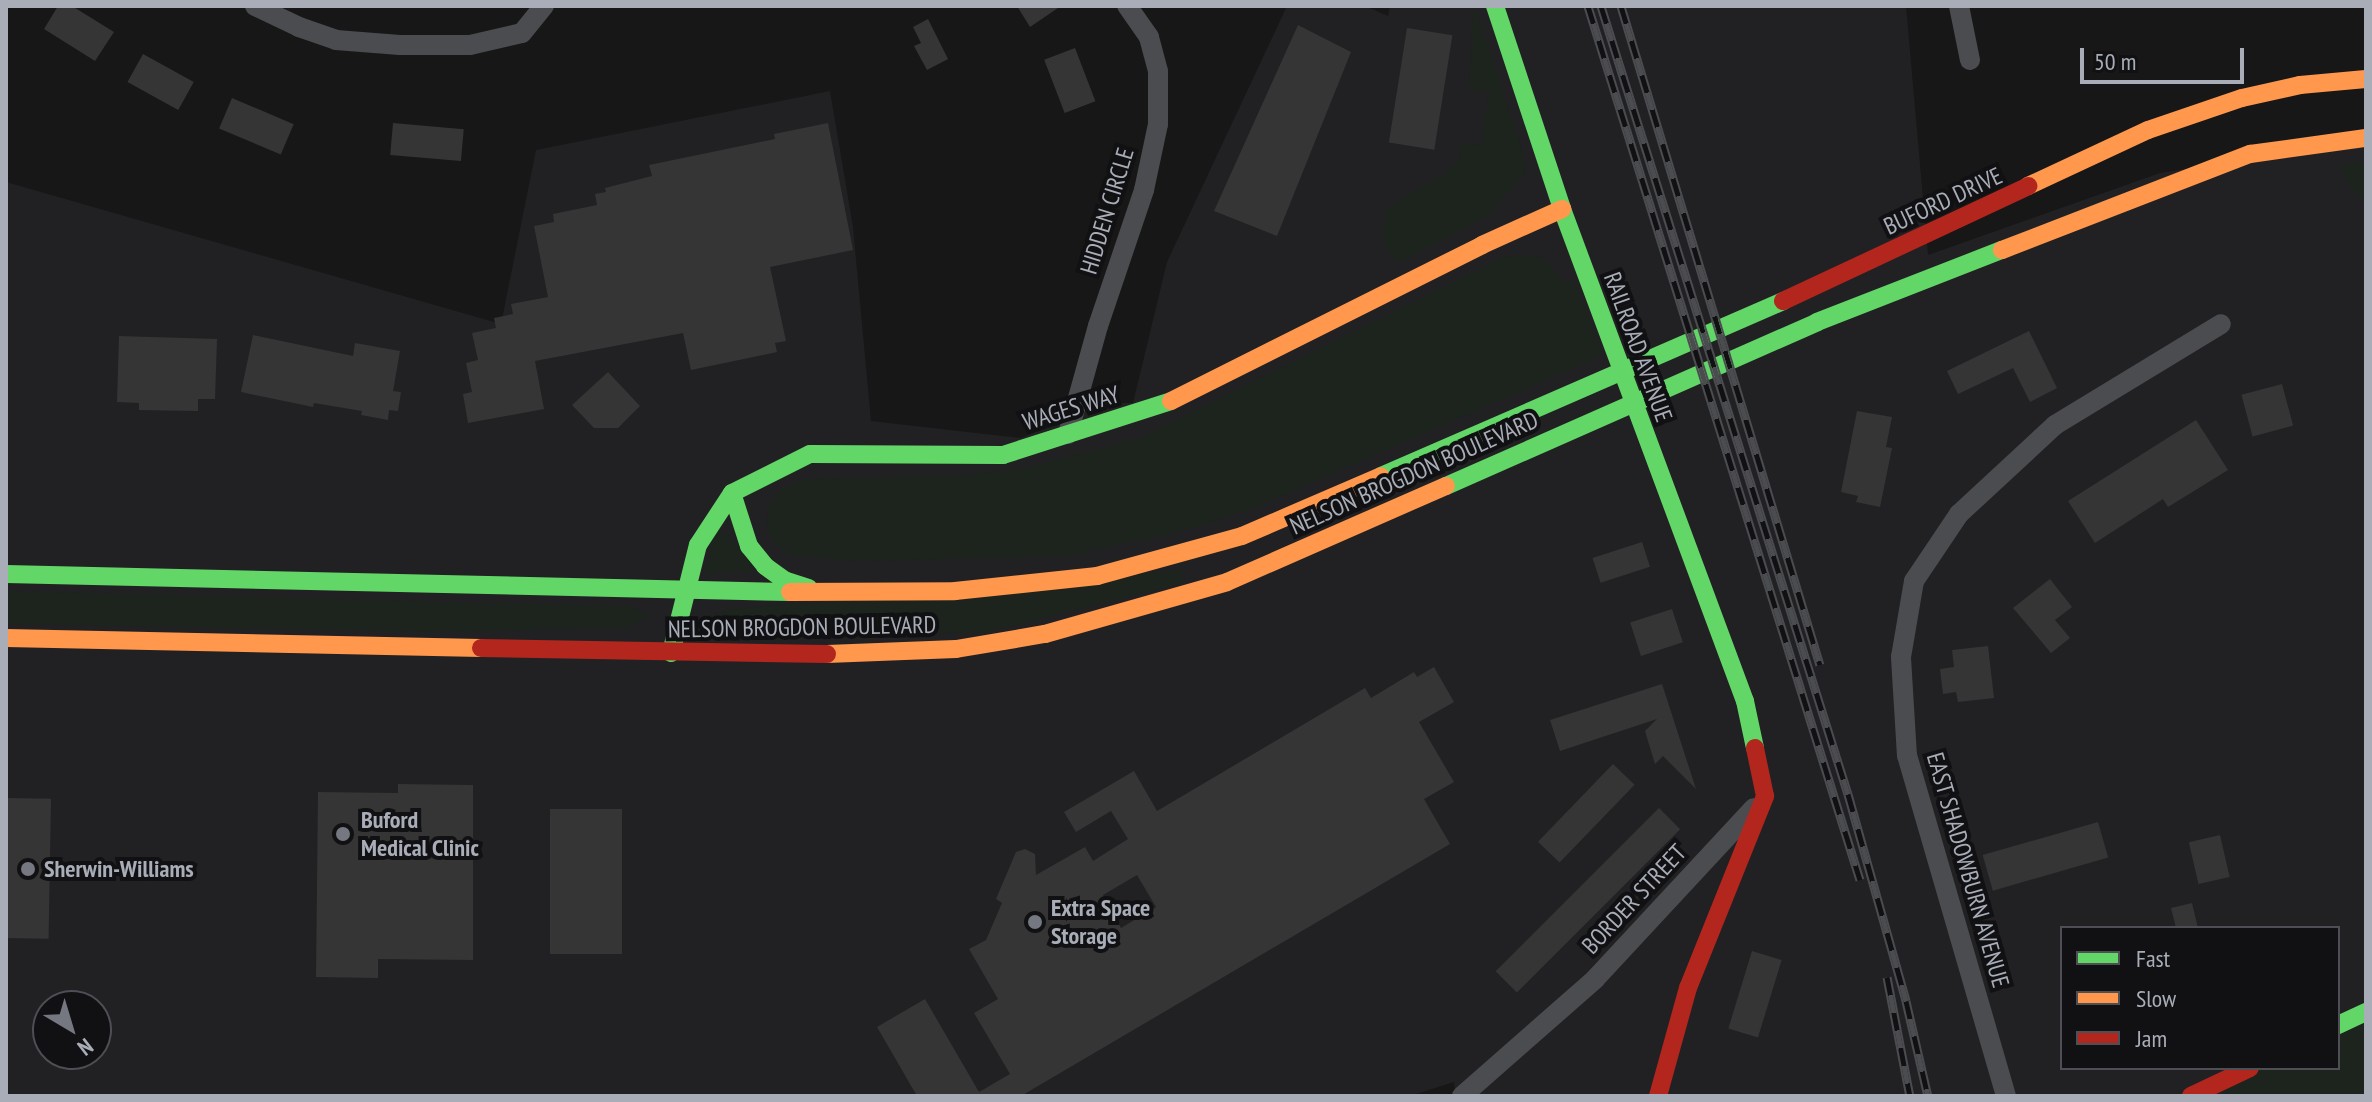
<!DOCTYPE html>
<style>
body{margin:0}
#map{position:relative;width:2372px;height:1102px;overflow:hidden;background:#171717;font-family:"PT Sans Narrow",sans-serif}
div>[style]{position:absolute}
.built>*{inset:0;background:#212123}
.green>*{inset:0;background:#1d241e}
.building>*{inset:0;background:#353536;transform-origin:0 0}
.street>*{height:20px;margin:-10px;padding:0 10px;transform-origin:10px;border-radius:10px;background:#4b4c50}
.fast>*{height:18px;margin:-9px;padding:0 9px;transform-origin:9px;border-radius:9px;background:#63d668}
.slow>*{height:18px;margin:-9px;padding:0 9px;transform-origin:9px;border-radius:9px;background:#ff974d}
.jam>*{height:18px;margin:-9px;padding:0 9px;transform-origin:9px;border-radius:9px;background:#b3261e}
.rail>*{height:9px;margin-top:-4.5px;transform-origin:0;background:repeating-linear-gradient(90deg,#111113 0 18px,#4b4c4f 0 36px);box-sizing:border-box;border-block:2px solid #4b4c4f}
.dots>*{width:22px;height:22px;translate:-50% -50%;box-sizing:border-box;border:4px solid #111113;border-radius:50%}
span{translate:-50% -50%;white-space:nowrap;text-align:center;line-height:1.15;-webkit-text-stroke:8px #111113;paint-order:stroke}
.street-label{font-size:24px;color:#a8adb8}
.poi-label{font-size:24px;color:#a8adb8;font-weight:700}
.left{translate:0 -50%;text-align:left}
.frame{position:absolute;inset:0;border:8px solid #a8adb8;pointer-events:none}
.legend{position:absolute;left:2060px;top:926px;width:280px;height:144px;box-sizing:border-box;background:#111113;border:2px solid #4d4f55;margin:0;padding:10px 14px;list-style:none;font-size:24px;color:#a8adb8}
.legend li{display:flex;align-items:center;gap:16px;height:40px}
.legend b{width:40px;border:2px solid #4d4f55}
.north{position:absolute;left:32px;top:990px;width:80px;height:80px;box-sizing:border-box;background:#111113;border:2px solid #4d4f55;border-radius:50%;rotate:142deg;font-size:22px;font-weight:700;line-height:32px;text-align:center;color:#a8adb8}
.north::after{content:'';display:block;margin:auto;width:28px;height:36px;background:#757880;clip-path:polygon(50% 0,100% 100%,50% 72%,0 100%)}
.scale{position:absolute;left:2080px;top:48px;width:164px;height:36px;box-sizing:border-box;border:4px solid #a8adb8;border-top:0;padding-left:10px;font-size:24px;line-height:28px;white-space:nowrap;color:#a8adb8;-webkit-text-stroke:6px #111113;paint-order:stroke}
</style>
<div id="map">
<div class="built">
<i style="clip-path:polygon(evenodd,1287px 6px,1365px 6px,1388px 16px,1390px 6px,1906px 6px,1928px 255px,2160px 173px,2366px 140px,2366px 1014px,2338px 1027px,2338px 928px,2062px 928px,2062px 1068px,2255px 1068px,2199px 1096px,1455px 1096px,1454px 1082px,1410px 1096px,6px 1096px,6px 182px,501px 324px,536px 150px,830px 91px,853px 227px,871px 421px,1021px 438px,1106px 403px,1133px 403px,1167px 262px,1287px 6px,48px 1006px,96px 1006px,96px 1054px,48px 1054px,48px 1006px)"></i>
</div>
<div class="green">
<i style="clip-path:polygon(1476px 8px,1527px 165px,1523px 175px,1485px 218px,1399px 262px,1388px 252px,1382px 236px,1387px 208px,1448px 172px,1460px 158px,1462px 143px,1481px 145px,1489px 92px,1471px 89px,1469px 84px,1473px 12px)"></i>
<i style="clip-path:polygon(2366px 161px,2366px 202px,2350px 187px,2341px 164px)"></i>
<i style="clip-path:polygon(1521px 254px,1543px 258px,1565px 283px,1574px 281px,1603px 355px,1263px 504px,1199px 526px,1070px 556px,859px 561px,791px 555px,774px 544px,767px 526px,768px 508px,780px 491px,805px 479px,953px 476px,1020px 469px,1140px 438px,1502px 258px)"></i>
<i style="clip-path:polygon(718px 530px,731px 536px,755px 571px,705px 574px,714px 532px)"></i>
<i style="clip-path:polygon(1179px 570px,1183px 583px,987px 632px,733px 640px,710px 630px,704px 622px,709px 616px,731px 609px)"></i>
<i style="clip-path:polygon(6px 591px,630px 606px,651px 617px,625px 628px,444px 632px,6px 624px)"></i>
<i style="clip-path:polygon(2366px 1014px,2366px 1096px,2199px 1096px,2255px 1068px,2338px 1068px,2338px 1027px)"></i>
</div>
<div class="building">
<i style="clip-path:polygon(58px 6px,72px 6px,114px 32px,95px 61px,44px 29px)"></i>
<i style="clip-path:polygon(1017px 6px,1061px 6px,1030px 27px)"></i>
<i style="clip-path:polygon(928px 19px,948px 59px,927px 70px,914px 46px,921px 43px,913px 27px)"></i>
<i style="clip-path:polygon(1298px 25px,1351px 52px,1277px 236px,1214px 211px)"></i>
<i style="left:1407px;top:28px;width:46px;height:116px;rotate:9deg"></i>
<i style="left:1075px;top:48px;width:57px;height:33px;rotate:69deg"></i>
<i style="left:143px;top:54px;width:58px;height:32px;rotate:29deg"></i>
<i style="left:232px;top:98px;width:67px;height:33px;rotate:23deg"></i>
<i style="left:393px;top:123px;width:71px;height:32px;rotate:5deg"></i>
<i style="clip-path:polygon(828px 123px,853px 250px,770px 267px,786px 341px,775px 343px,777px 352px,691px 370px,683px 333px,535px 361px,544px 409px,468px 423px,463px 394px,472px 392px,466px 363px,478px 360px,472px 333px,496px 328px,494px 318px,513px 314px,511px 304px,548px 297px,534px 226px,554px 222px,553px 214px,597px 205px,595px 194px,606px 192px,605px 188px,652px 176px,649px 165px,775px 139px,774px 134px)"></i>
<i style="clip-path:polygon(2029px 331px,2057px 388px,2030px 402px,2013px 368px,1958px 394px,1947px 371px)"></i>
<i style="clip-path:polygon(253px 335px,353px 356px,355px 343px,400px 351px,393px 391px,401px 392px,398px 411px,389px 410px,388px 420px,361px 415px,362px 411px,314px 403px,313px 407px,241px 392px)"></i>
<i style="clip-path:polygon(119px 336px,217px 339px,215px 399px,198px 399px,198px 411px,139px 410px,139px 403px,117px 402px)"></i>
<i style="clip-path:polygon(608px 372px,640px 406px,618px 428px,594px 428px,572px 405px)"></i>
<i style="left:2282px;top:384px;width:43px;height:42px;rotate:75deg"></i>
<i style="clip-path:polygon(1857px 411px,1892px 417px,1886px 447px,1892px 448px,1880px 507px,1856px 502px,1858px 496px,1841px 492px)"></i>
<i style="clip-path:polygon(2196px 420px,2228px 470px,2168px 507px,2163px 499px,2095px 543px,2068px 501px)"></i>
<i style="left:1642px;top:542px;width:26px;height:52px;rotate:72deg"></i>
<i style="clip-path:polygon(2050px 579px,2072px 607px,2055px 620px,2070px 638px,2051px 653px,2013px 608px)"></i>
<i style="left:1672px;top:609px;width:35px;height:44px;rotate:72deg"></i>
<i style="clip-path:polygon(1988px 646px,1994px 698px,1958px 702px,1956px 692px,1943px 694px,1940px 669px,1954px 667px,1952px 650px)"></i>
<i style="clip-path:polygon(evenodd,1434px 667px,1454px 702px,1419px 722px,1454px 782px,1424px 799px,1450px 844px,1021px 1096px,917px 1096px,877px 1027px,925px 999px,979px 1092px,1010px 1074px,974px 1013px,998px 999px,969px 949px,986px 940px,1002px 903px,996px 899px,1016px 852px,1025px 849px,1035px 854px,1036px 875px,1085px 847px,1093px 861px,1128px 839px,1111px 811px,1076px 832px,1064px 812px,1134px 771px,1157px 811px,1365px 688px,1371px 698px,1414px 672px,1417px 677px,1434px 667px,1137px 875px,1156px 907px,1121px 928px,1103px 895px,1137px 875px)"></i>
<i style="clip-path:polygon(1662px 684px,1696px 789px,1663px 756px,1655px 764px,1645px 731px,1657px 719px,1560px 751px,1550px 720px)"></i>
<i style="left:1613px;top:764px;width:30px;height:108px;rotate:44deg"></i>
<i style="clip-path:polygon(398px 784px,473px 785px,473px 960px,378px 959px,378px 978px,316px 977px,318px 792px,398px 793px)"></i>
<i style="left:6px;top:798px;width:45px;height:140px;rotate:1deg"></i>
<i style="left:1659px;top:808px;width:30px;height:231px;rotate:45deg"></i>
<i style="left:622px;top:809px;width:145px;height:72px;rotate:90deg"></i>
<i style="left:2098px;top:822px;width:37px;height:120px;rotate:74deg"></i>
<i style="left:2220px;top:835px;width:43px;height:32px;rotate:77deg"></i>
<i style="clip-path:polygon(2192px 903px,2198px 928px,2176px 928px,2171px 908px)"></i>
<i style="left:1752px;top:951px;width:31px;height:81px;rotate:17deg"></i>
</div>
<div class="street">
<i style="left:255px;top:6px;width:49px;rotate:25.5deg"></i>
<i style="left:299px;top:27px;width:39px;rotate:19deg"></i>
<i style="left:336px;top:40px;width:64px;rotate:4.5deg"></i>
<i style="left:400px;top:45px;width:70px"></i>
<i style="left:470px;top:45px;width:53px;rotate:-13deg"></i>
<i style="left:522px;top:33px;width:35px;rotate:-51deg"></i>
<i style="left:1959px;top:6px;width:55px;rotate:78.5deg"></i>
<i style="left:1068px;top:434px;width:112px;rotate:-74.5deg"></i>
<i style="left:1098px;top:326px;width:144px;rotate:-71.3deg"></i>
<i style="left:1144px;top:190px;width:67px;rotate:-78deg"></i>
<i style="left:1158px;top:124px;width:53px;rotate:-90deg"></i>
<i style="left:1158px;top:71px;width:35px;rotate:-105deg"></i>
<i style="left:1149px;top:37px;width:38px;rotate:-125deg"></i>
<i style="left:1462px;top:1096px;width:177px;rotate:-41.3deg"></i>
<i style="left:1595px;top:979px;width:233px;rotate:-47.1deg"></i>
<i style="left:2006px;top:1096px;width:354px;rotate:-106.2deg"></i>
<i style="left:1907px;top:756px;width:99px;rotate:-93.5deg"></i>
<i style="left:1901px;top:657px;width:77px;rotate:-80.3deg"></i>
<i style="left:1914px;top:581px;width:81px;rotate:-56.1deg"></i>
<i style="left:1959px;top:514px;width:131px;rotate:-42.8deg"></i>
<i style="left:2055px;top:425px;width:194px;rotate:-31.3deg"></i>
</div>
<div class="fast">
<i style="left:1495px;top:6px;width:214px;rotate:71.7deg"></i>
<i style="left:1562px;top:209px;width:525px;rotate:69.6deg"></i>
<i style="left:1745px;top:701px;width:48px;rotate:78deg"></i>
<i style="left:1381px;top:476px;width:438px;rotate:-23.5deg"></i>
<i style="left:1446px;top:486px;width:406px;rotate:-23.8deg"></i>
<i style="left:1817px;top:322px;width:199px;rotate:-21.3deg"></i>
<i style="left:732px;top:493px;width:56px;rotate:72.2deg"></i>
<i style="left:749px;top:546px;width:26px;rotate:51deg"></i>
<i style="left:765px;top:566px;width:24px;rotate:36deg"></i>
<i style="left:784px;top:580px;width:26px;rotate:18deg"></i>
<i style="left:6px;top:574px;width:784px;rotate:1.32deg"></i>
<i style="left:671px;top:653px;width:111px;rotate:-76deg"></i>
<i style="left:698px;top:545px;width:62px;rotate:-56.8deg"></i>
<i style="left:732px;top:493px;width:87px;rotate:-26.6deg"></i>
<i style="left:810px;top:454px;width:193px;rotate:0.3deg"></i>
<i style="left:1003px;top:455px;width:176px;rotate:-17.8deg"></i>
<i style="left:2338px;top:1025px;width:31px;rotate:-25deg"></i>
</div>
<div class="slow">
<i style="left:2028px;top:186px;width:132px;rotate:-25deg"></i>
<i style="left:2148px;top:130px;width:99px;rotate:-18.8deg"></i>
<i style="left:2242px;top:98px;width:59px;rotate:-12.6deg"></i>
<i style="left:2300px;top:85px;width:66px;rotate:-5.2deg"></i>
<i style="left:2002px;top:250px;width:266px;rotate:-21.2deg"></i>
<i style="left:2250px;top:154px;width:117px;rotate:-7.9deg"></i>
<i style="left:1171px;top:401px;width:348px;rotate:-26.6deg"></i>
<i style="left:1482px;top:245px;width:88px;rotate:-24.2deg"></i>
<i style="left:790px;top:592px;width:165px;rotate:-0.3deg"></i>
<i style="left:955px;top:591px;width:143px;rotate:-6deg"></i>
<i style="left:1097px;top:576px;width:150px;rotate:-15.4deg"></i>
<i style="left:1242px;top:536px;width:151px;rotate:-23.3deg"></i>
<i style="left:6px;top:638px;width:475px;rotate:1.2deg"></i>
<i style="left:827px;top:654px;width:129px;rotate:-2.2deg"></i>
<i style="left:956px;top:649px;width:90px;rotate:-9.6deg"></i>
<i style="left:1045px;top:634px;width:189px;rotate:-15.9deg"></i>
<i style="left:1227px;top:582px;width:239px;rotate:-23.7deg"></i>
</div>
<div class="jam">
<i style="left:1783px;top:301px;width:271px;rotate:-25.1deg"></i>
<i style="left:481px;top:648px;width:346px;rotate:1deg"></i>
<i style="left:1658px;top:1096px;width:112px;rotate:-74.5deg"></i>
<i style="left:1688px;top:988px;width:207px;rotate:-68.1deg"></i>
<i style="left:1765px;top:796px;width:49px;rotate:-101.8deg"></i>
<i style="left:2191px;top:1096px;width:65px;rotate:-25.4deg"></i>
</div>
<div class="rail">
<i style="left:1588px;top:6px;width:915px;rotate:72.71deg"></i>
<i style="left:1601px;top:6px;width:826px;rotate:72.6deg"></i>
<i style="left:1848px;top:794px;width:215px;rotate:74.3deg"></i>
<i style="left:1906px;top:1001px;width:98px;rotate:77deg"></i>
<i style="left:1621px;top:6px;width:688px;rotate:73.2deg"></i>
<i style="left:1887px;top:977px;width:121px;rotate:79.1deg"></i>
</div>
<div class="dots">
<i style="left:343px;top:834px;background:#757880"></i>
<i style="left:28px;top:869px;background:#757880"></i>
<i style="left:1035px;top:922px;background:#757880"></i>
</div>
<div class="street-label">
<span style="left:1943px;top:201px;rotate:-25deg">BUFORD DRIVE</span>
<span style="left:1107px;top:211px;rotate:-73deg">HIDDEN CIRCLE</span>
<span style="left:1638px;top:347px;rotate:70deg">RAILROAD AVENUE</span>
<span style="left:1071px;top:408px;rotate:-17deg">WAGES WAY</span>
<span style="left:1414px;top:473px;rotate:-24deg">NELSON BROGDON BOULEVARD</span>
<span style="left:802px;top:627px;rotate:-1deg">NELSON BROGDON BOULEVARD</span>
<span style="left:1968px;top:870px;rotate:74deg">EAST SHADOWBURN AVENUE</span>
<span style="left:1634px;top:899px;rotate:-47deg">BORDER STREET</span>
</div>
<div class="poi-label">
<span class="left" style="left:361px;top:834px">Buford<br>Medical Clinic</span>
<span class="left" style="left:44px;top:869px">Sherwin-Williams</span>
<span class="left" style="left:1051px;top:922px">Extra Space<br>Storage</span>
</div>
<div class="frame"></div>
<ul class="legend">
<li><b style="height:10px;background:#63d668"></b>Fast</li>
<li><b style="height:10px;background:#ff974d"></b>Slow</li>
<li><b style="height:10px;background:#b3261e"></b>Jam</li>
</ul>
<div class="north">N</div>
<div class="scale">50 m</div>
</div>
